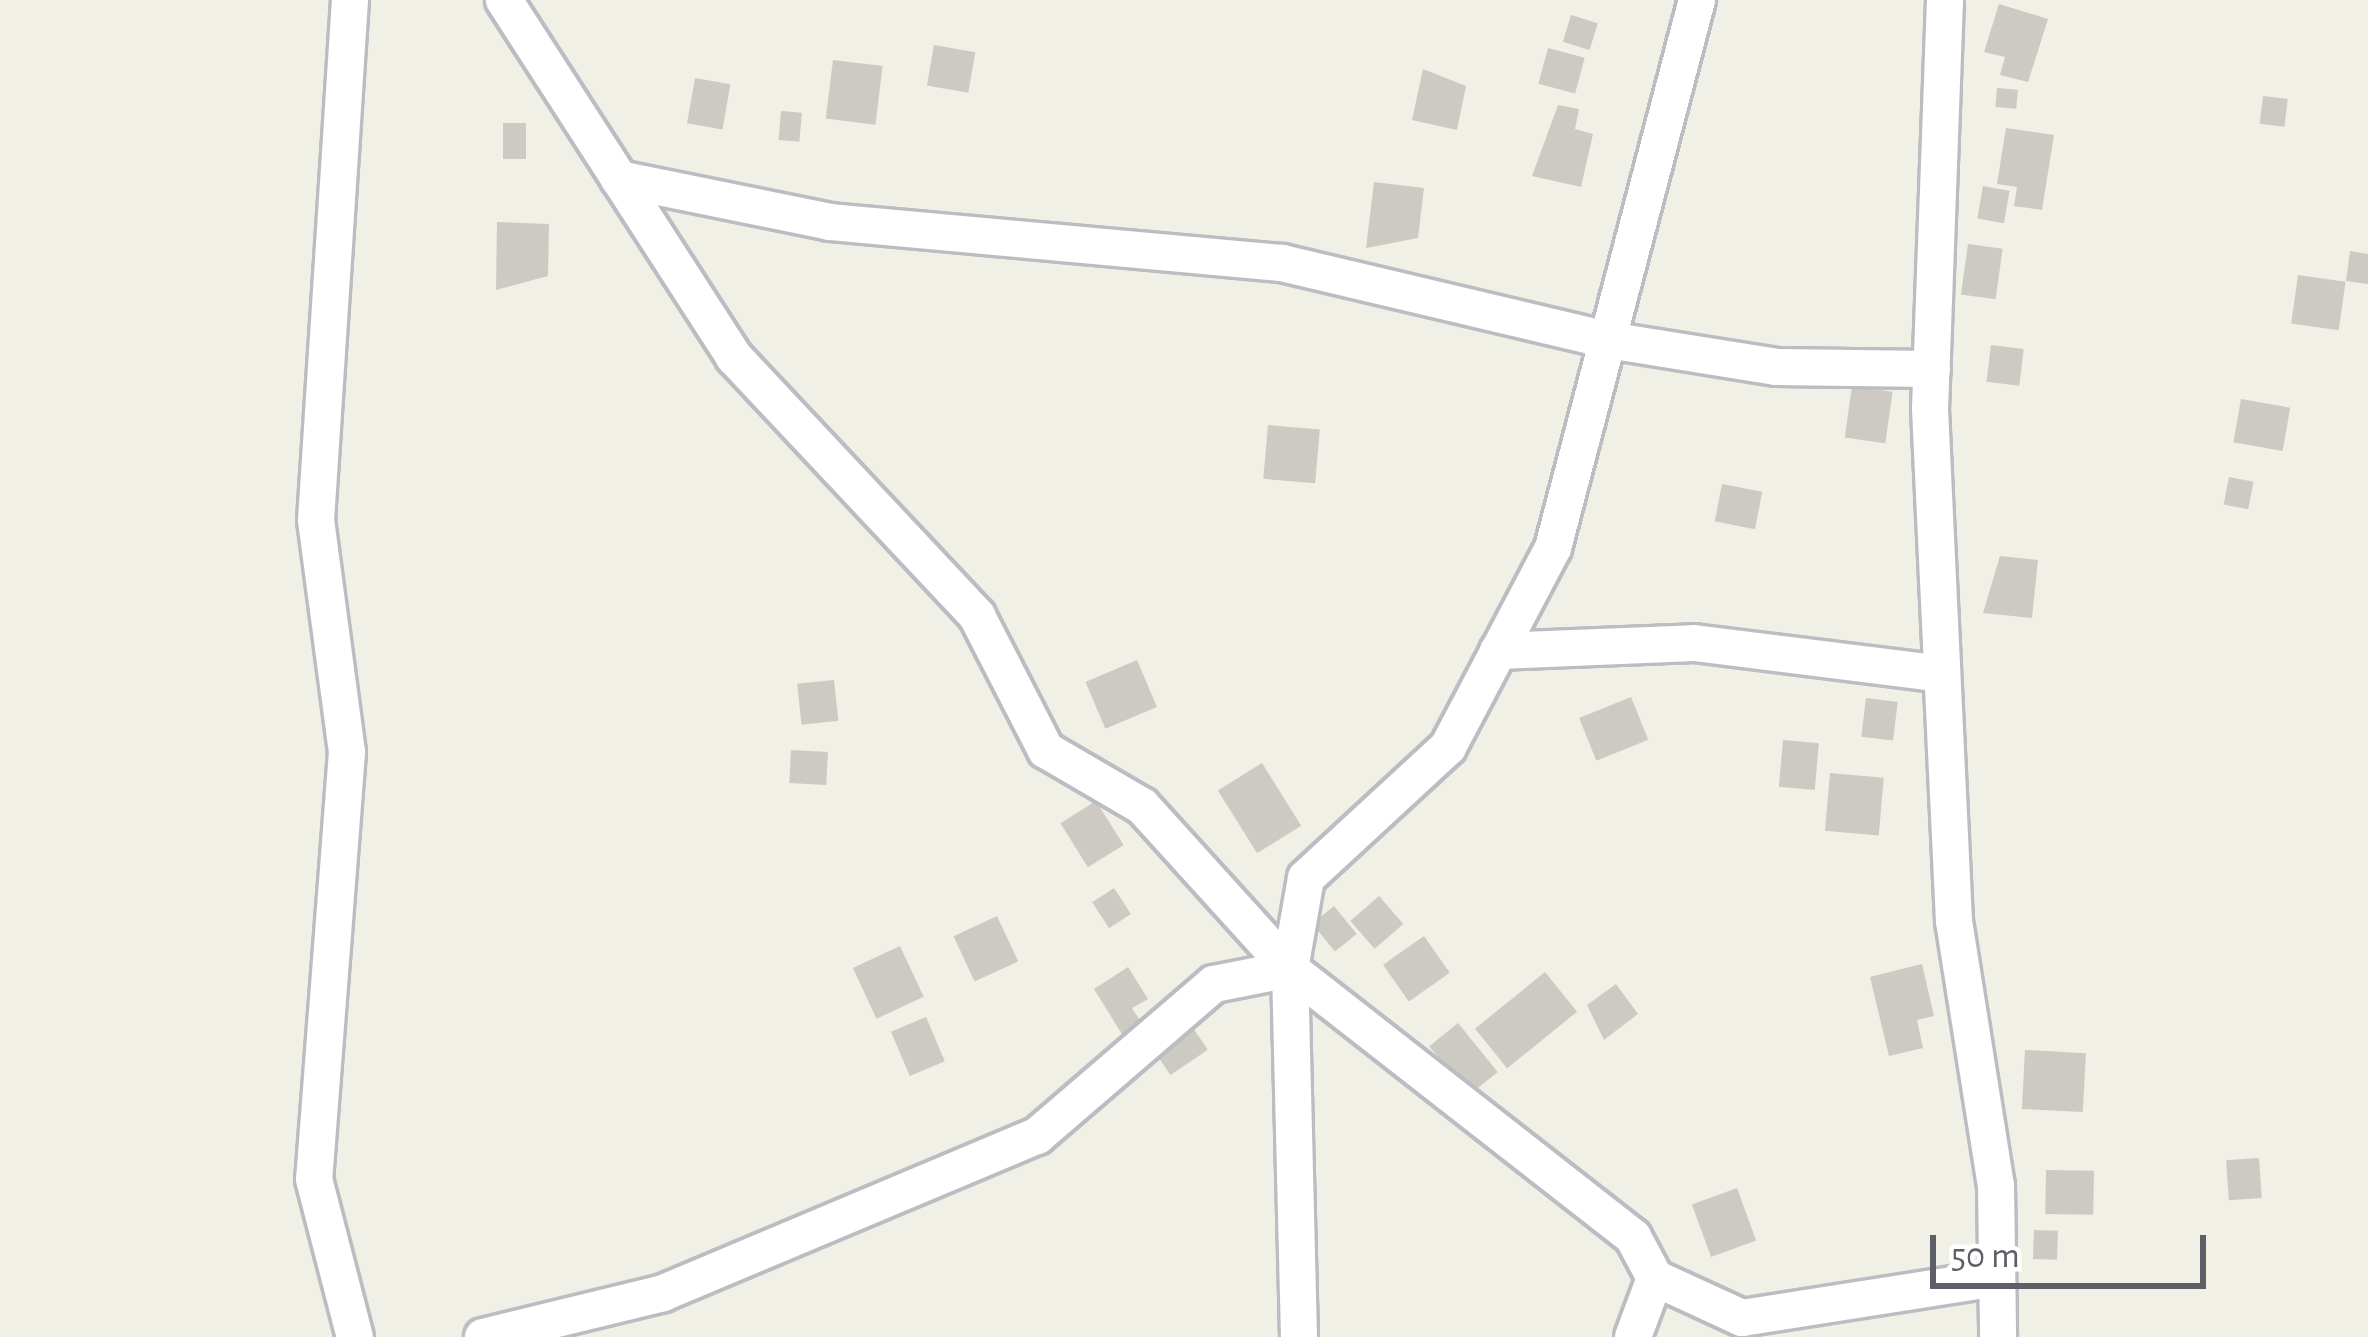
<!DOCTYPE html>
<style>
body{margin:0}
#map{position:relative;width:2368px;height:1337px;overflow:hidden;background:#f0f0e6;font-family:"Alegreya Sans",sans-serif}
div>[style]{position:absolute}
.building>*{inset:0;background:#cccac3;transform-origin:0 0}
.roads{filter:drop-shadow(3px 0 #bbbdc2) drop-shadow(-3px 0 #bbbdc2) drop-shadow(0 3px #bbbdc2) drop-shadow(0 -3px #bbbdc2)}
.minor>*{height:36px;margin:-18px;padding:0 18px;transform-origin:18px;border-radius:18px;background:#fff}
span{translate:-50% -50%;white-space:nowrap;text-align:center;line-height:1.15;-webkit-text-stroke:9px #fff;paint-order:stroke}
.scale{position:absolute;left:1930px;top:1235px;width:276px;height:54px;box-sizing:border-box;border:6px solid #5e6067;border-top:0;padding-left:15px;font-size:36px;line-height:42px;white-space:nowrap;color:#5e6067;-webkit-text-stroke:9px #fff;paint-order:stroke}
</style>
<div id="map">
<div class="building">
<i style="clip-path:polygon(1999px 4px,2048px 19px,2028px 82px,2000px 75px,2005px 57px,1984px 52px)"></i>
<i style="left:1571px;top:15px;width:28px;height:28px;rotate:17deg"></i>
<i style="left:934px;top:45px;width:42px;height:41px;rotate:10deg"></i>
<i style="left:1548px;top:48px;width:38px;height:37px;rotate:15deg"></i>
<i style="left:833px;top:60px;width:50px;height:59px;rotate:7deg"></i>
<i style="clip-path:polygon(1423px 69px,1466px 86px,1457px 130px,1412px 120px)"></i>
<i style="left:695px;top:78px;width:36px;height:46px;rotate:10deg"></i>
<i style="left:1997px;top:88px;width:21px;height:19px;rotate:5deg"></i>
<i style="left:2263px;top:96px;width:25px;height:28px;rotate:7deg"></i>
<i style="clip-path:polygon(1558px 105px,1579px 109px,1575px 129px,1593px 134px,1581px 187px,1532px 176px)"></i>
<i style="left:781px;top:111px;width:21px;height:29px;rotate:5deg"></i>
<i style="left:526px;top:123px;width:36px;height:23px;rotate:90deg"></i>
<i style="clip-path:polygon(2006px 128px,2054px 135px,2042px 210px,2014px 206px,2017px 187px,1997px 184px)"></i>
<i style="clip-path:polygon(1374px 182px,1424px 188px,1418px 238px,1366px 248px)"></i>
<i style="left:1983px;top:186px;width:27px;height:33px;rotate:10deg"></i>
<i style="clip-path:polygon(497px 222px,549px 224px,548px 276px,496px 290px)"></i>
<i style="left:1968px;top:244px;width:35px;height:51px;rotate:8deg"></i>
<i style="clip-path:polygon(2350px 251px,2368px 254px,2368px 284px,2346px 281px)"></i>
<i style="left:2298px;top:275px;width:48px;height:49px;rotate:8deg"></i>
<i style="left:1991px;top:345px;width:33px;height:37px;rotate:7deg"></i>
<i style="left:1852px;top:386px;width:41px;height:52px;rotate:8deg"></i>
<i style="left:2241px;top:399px;width:50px;height:44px;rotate:10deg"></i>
<i style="left:1268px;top:425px;width:52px;height:54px;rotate:5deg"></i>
<i style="left:2229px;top:477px;width:25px;height:28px;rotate:11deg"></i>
<i style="left:1722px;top:484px;width:41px;height:38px;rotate:11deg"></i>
<i style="clip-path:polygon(2000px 556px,2038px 560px,2032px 618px,1983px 613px)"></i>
<i style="left:1137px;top:660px;width:51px;height:56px;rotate:67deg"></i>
<i style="left:834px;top:680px;width:41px;height:37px;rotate:84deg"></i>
<i style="left:1631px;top:697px;width:46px;height:56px;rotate:68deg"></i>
<i style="left:1866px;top:698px;width:32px;height:39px;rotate:7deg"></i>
<i style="left:1783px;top:740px;width:36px;height:47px;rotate:5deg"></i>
<i style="left:791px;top:750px;width:37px;height:33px;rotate:3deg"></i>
<i style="left:1262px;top:763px;width:74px;height:52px;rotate:58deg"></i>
<i style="left:1830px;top:773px;width:54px;height:58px;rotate:5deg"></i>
<i style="left:1096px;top:801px;width:52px;height:42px;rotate:58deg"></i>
<i style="left:1114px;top:888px;width:31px;height:26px;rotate:57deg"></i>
<i style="left:1379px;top:896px;width:37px;height:38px;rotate:49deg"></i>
<i style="left:1334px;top:906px;width:36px;height:28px;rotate:51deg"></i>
<i style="left:997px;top:916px;width:50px;height:48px;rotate:65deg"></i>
<i style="left:1424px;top:936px;width:45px;height:50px;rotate:55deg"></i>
<i style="left:900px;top:946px;width:56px;height:52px;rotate:65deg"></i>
<i style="clip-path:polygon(1922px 964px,1934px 1016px,1917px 1020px,1923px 1048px,1889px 1056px,1870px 977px)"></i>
<i style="clip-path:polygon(1128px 967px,1148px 999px,1132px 1008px,1144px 1027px,1125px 1039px,1094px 989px)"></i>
<i style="left:1545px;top:972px;width:51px;height:90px;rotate:51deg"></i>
<i style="clip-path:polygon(1616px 984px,1638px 1014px,1604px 1040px,1587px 1005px)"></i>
<i style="left:926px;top:1017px;width:48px;height:38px;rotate:67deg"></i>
<i style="left:1458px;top:1023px;width:63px;height:37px;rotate:51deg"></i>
<i style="left:1191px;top:1025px;width:30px;height:45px;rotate:56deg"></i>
<i style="left:2025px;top:1050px;width:61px;height:59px;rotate:3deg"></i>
<i style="left:2259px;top:1158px;width:40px;height:33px;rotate:86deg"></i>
<i style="left:2046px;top:1170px;width:48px;height:44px;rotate:1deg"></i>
<i style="left:1737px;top:1188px;width:56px;height:48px;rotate:70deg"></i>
<i style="left:2034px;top:1230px;width:24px;height:29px;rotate:2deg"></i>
</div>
<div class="roads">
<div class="minor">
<i style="left:350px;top:0;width:521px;rotate:93.74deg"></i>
<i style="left:316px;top:520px;width:234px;rotate:82.4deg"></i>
<i style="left:347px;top:752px;width:428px;rotate:94.4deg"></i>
<i style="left:314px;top:1179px;width:163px;rotate:75.5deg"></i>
<i style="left:504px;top:0;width:425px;rotate:57.2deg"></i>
<i style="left:734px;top:357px;width:355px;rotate:46.8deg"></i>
<i style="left:977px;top:616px;width:151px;rotate:62.8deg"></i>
<i style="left:1046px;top:750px;width:111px;rotate:30.3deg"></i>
<i style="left:1142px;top:806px;width:220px;rotate:47.8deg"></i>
<i style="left:1290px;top:969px;width:435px;rotate:38deg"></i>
<i style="left:1633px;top:1237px;width:47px;rotate:61.8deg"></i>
<i style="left:1655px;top:1278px;width:96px;rotate:24.7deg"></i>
<i style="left:1742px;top:1318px;width:258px;rotate:-8.9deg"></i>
<i style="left:1945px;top:0;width:409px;rotate:92.1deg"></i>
<i style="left:1930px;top:409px;width:513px;rotate:87.32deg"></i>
<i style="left:1954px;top:921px;width:267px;rotate:81deg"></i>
<i style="left:1996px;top:1185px;width:152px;rotate:89.2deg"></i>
<i style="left:619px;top:179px;width:215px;rotate:11.5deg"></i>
<i style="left:830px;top:222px;width:454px;rotate:5.2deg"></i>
<i style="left:1282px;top:263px;width:335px;rotate:13.3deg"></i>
<i style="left:1608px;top:340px;width:170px;rotate:9.1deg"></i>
<i style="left:1776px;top:367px;width:156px;rotate:0.7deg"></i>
<i style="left:1498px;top:651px;width:196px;rotate:-2.3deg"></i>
<i style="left:1694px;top:643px;width:250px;rotate:7.1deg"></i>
<i style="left:483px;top:1337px;width:185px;rotate:-13.7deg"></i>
<i style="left:663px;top:1293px;width:406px;rotate:-22.8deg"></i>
<i style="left:1037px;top:1136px;width:233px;rotate:-40.7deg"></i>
<i style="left:1214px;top:984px;width:77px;rotate:-11.2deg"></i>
<i style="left:1299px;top:1337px;width:368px;rotate:-91.4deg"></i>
<i style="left:1290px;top:969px;width:92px;rotate:-80deg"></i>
<i style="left:1306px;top:878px;width:193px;rotate:-42.7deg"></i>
<i style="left:1448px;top:747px;width:225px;rotate:-62.2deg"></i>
<i style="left:1553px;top:548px;width:567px;rotate:-75.28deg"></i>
<i style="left:1633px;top:1337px;width:63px;rotate:-69.6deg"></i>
</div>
</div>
<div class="scale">50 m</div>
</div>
